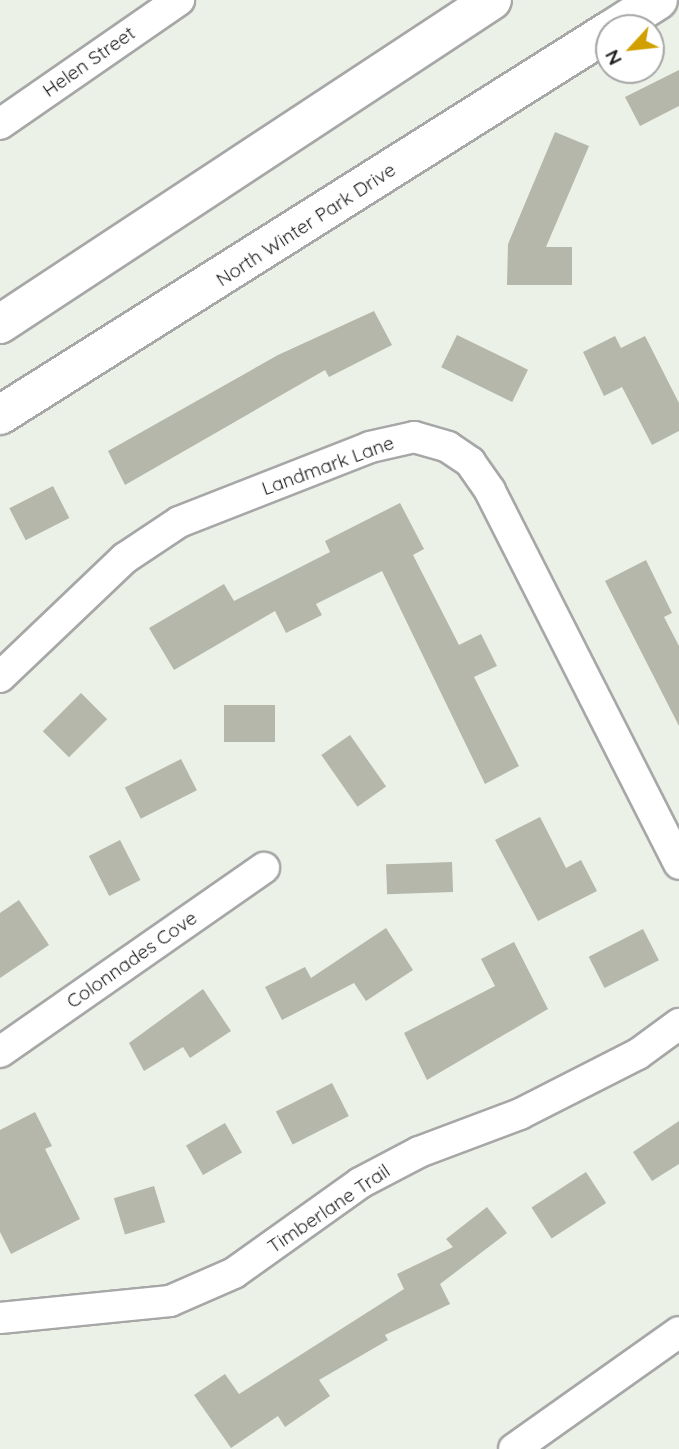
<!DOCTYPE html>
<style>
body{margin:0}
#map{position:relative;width:679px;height:1449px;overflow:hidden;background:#ecf1e7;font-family:Quicksand,sans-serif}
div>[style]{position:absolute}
.building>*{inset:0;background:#b4b7a9;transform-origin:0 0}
.roads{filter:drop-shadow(2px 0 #a7a7a7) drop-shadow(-2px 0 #a7a7a7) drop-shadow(0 2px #a7a7a7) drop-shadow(0 -2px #a7a7a7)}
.minor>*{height:30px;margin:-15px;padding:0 15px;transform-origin:15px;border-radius:15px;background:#fff}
.tertiary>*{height:38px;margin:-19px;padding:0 19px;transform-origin:19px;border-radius:19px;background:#fff}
span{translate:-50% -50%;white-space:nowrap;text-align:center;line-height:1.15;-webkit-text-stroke:5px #fff;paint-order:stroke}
.street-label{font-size:19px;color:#202020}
.north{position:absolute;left:595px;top:14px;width:70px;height:70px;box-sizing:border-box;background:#fff;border:2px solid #a6a6a6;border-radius:50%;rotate:243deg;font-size:19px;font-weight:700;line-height:28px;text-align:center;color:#202020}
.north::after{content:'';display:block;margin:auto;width:24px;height:32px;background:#d1a000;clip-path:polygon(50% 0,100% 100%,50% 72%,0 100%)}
</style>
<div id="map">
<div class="building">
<i style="clip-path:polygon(679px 70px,679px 106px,640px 126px,625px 97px)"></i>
<i style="clip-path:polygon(555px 132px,589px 146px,546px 247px,572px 247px,572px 285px,507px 285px,508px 244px)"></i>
<i style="clip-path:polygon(374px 311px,392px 345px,329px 377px,325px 370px,125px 485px,108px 451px,278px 355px)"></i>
<i style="left:457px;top:335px;width:79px;height:36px;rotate:26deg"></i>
<i style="clip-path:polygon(615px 336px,621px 348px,645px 336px,679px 403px,679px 431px,652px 445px,622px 387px,604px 396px,583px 352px)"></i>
<i style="left:53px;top:486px;width:36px;height:49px;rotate:63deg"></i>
<i style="clip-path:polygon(400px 503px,424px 549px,413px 555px,459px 645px,481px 634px,497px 666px,474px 677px,519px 766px,485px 784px,382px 571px,316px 604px,322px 615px,286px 633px,275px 611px,174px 670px,149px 628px,224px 584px,234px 601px,330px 552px,325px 541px)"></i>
<i style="clip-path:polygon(646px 560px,672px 613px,664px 617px,679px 646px,679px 726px,605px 581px)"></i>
<i style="left:81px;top:693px;width:37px;height:54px;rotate:45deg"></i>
<i style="left:224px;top:705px;width:51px;height:37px"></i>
<i style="left:350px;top:735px;width:63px;height:35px;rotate:55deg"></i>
<i style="left:181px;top:759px;width:35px;height:63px;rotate:63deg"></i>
<i style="clip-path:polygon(540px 817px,566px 868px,581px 860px,597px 891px,538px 921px,495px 840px)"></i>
<i style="left:120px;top:840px;width:45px;height:35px;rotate:63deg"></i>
<i style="left:452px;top:862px;width:30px;height:66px;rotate:88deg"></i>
<i style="clip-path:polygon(19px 900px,49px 945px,0 978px,0 913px)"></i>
<i style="clip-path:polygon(386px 928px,413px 970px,366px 1001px,354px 983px,282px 1020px,265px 987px,305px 967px,311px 978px)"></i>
<i style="left:643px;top:929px;width:35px;height:61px;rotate:63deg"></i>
<i style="clip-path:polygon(514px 942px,548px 1009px,427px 1080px,404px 1033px,495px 986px,481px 959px)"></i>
<i style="clip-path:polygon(203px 989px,231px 1031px,190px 1058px,183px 1047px,144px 1071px,129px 1043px)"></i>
<i style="left:332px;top:1083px;width:37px;height:63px;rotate:63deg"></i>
<i style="clip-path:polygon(35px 1112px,52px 1146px,45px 1149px,80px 1219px,11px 1254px,0 1232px,0 1130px)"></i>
<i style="clip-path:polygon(679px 1121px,679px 1164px,652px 1181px,633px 1152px)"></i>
<i style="left:225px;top:1123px;width:34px;height:45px;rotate:60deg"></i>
<i style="left:586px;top:1172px;width:37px;height:65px;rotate:57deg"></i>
<i style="left:154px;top:1186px;width:38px;height:42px;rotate:73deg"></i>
<i style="clip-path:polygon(487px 1207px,507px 1233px,440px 1284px,450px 1304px,385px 1335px,388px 1340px,319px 1380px,330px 1396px,285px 1427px,278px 1416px,231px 1448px,194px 1395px,225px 1374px,239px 1394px,404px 1289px,397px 1274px,453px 1247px,446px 1239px)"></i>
</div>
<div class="roads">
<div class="minor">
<i style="left:0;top:124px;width:218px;rotate:-34.7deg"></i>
<i style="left:0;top:677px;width:173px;rotate:-43.6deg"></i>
<i style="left:125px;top:558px;width:65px;rotate:-33.7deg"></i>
<i style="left:179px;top:522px;width:205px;rotate:-21.4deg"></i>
<i style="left:370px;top:447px;width:45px;rotate:-12.8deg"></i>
<i style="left:414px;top:437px;width:35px;rotate:16deg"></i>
<i style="left:448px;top:447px;width:27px;rotate:34deg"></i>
<i style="left:470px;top:462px;width:35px;rotate:55deg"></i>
<i style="left:490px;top:491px;width:418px;rotate:63.1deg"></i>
<i style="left:0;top:1052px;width:322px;rotate:-34.9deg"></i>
<i style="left:0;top:1318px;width:171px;rotate:-5.7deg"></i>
<i style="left:170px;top:1301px;width:70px;rotate:-23.6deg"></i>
<i style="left:234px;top:1273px;width:155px;rotate:-35.5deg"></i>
<i style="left:360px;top:1183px;width:67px;rotate:-27.7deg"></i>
<i style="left:419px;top:1152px;width:108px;rotate:-20.6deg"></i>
<i style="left:520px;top:1114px;width:132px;rotate:-27deg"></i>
<i style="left:638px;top:1054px;width:51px;rotate:-36.2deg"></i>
<i style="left:514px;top:1449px;width:202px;rotate:-35.3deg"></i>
</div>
<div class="tertiary">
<i style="left:614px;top:28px;width:52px;rotate:-32.5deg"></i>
<i style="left:0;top:324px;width:589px;rotate:-33.37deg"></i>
<i style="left:0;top:415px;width:720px;rotate:-32.23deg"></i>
</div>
</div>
<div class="street-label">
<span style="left:89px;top:62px;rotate:-35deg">Helen Street</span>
<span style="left:306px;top:225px;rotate:-33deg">North Winter Park Drive</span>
<span style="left:328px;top:466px;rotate:-20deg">Landmark Lane</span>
<span style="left:132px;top:960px;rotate:-35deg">Colonnades Cove</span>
<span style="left:329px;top:1209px;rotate:-34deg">Timberlane Trail</span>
</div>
<div class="north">N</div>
</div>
